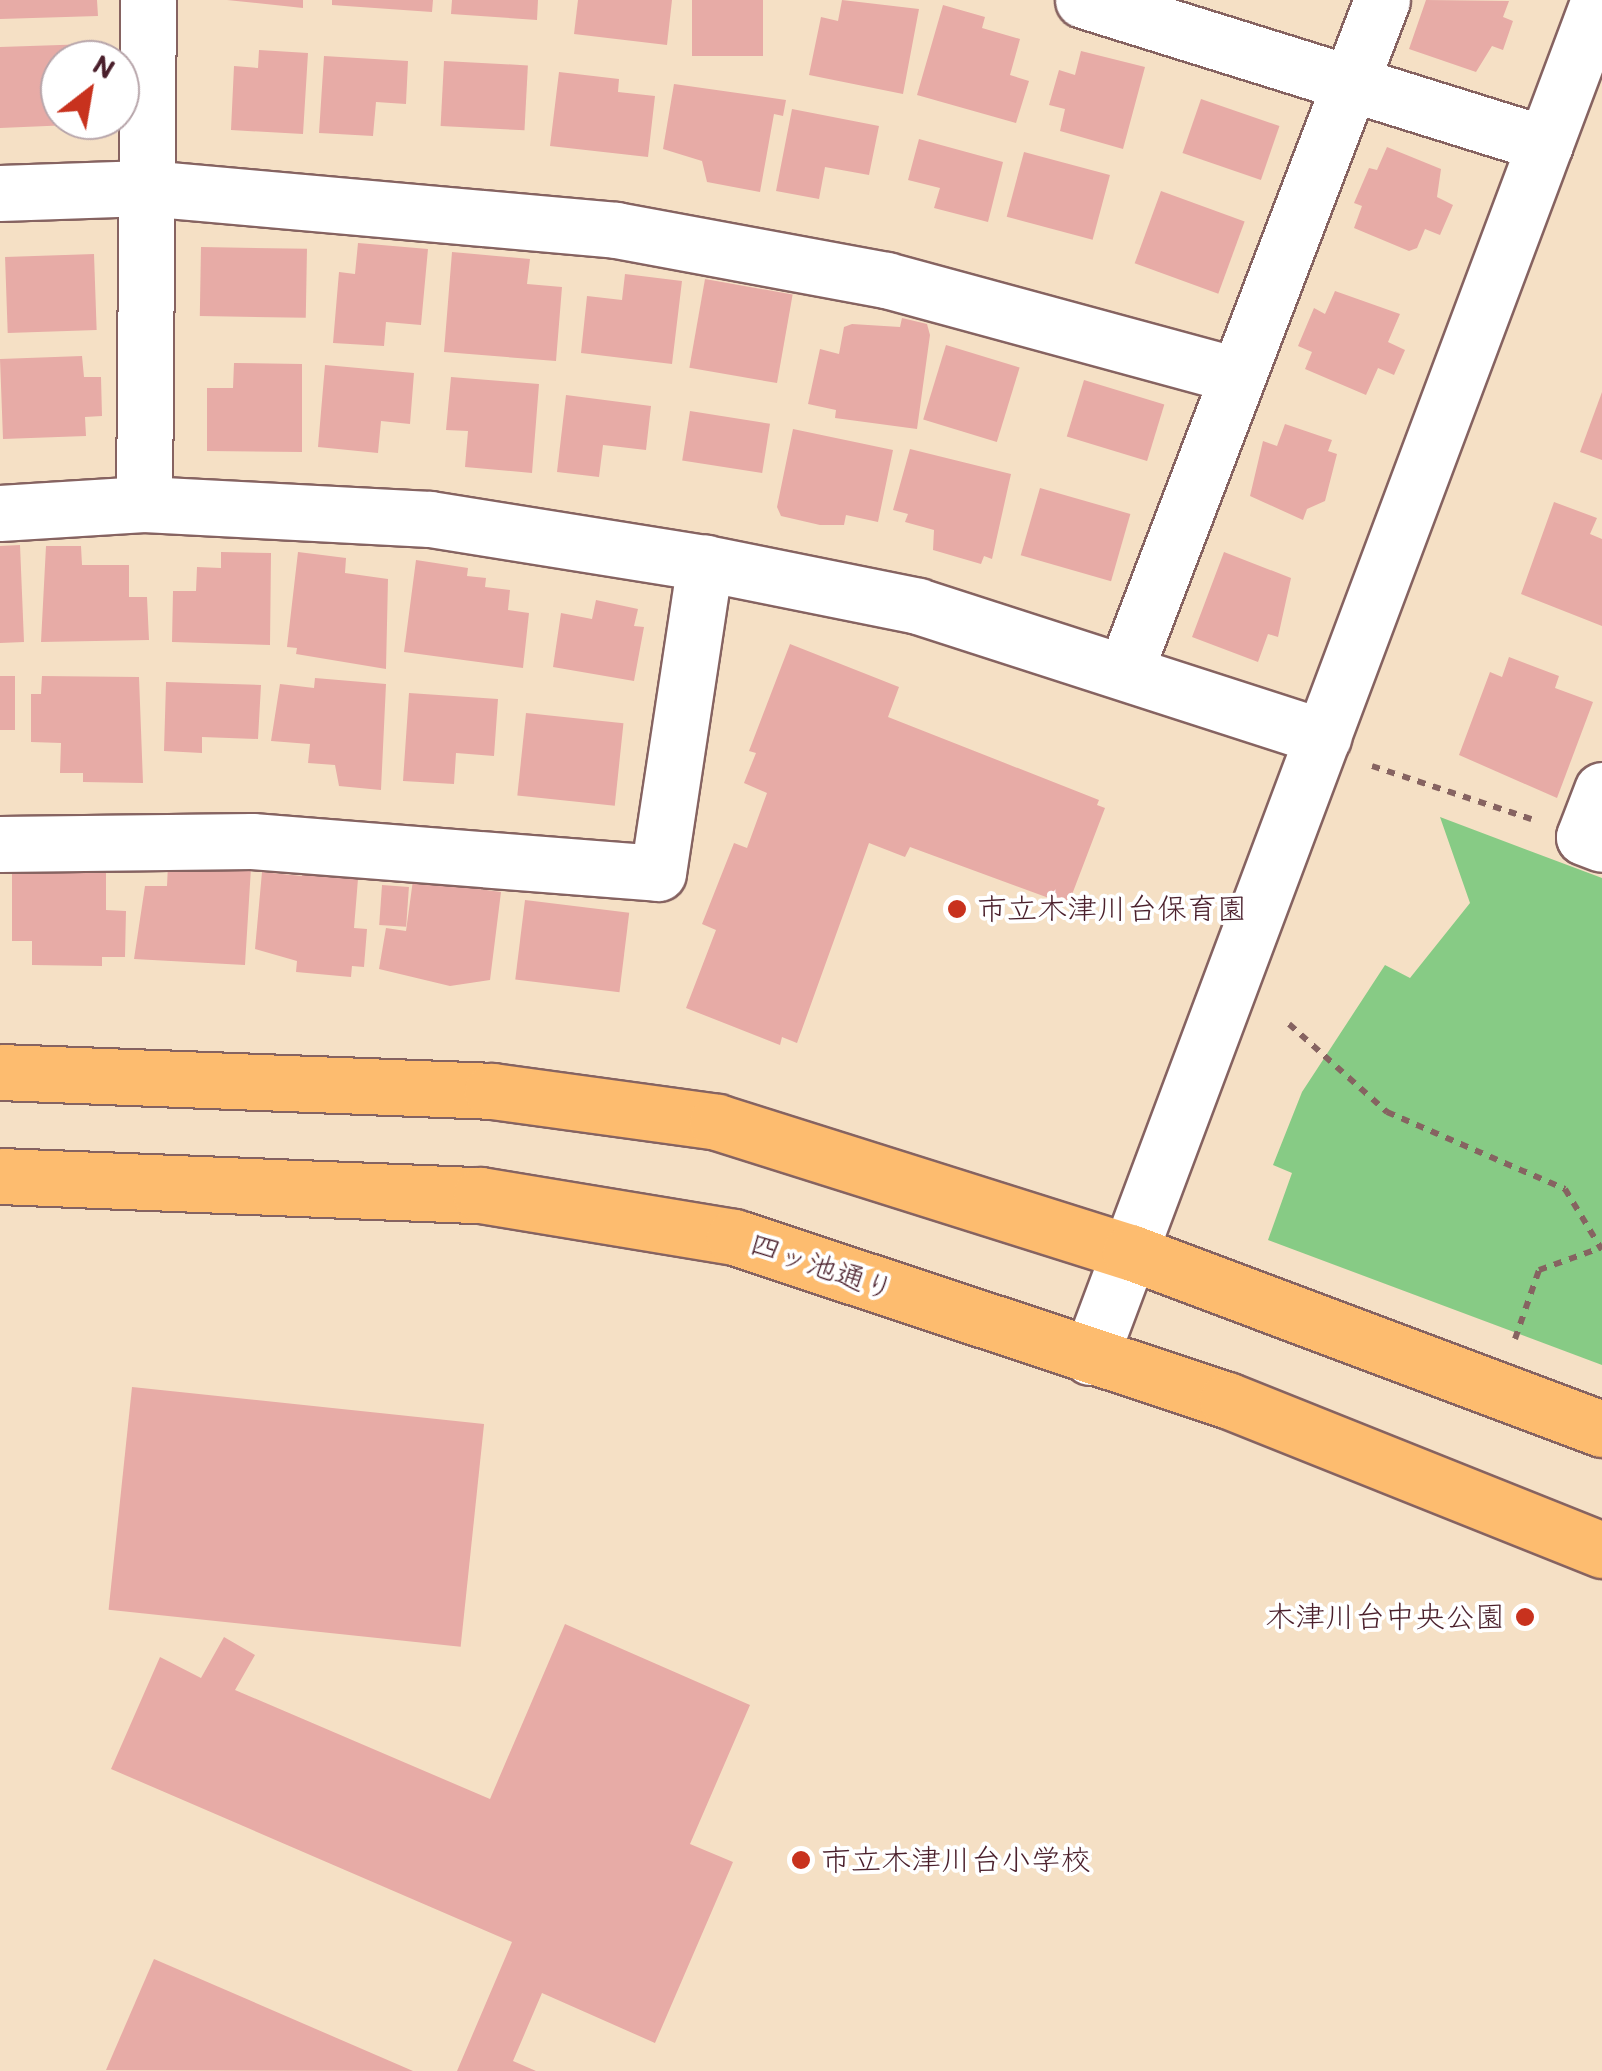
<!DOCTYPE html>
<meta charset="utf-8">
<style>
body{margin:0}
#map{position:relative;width:1602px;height:2071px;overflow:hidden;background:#f5e0c5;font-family:Itim,"Klee One",sans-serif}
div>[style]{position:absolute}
.green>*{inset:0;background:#87cb85}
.building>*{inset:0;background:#e7aba6;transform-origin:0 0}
.path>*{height:6px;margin-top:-3px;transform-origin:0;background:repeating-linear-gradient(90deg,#866361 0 8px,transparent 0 16px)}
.roads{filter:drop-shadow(2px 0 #866361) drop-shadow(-2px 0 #866361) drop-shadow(0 2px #866361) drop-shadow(0 -2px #866361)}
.minor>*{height:55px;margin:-27.5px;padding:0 27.5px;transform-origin:27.5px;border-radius:27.5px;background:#fff}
.major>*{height:55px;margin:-27.5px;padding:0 27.5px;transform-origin:27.5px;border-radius:27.5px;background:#fdbc6f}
.dots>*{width:28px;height:28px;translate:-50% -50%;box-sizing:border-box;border:5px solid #fff;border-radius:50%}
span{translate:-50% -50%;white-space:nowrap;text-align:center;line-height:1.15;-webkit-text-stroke:8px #fff;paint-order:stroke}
.poi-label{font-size:30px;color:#4a1f2b}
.left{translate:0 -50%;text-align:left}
.right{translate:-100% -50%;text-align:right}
.street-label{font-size:30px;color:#4a1f2b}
.north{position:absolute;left:40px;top:40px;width:100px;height:100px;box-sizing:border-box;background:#fff;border:2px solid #b7a5aa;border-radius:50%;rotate:31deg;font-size:28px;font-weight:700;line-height:40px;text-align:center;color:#4a1f2b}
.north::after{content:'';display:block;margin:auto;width:35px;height:45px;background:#c8321e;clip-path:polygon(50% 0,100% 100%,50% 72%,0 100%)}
</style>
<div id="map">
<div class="green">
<i style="clip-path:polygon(1440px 817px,1602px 878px,1602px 1365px,1268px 1240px,1292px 1173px,1273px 1165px,1302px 1092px,1385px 965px,1410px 978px,1470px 903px)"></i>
</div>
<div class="building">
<i style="clip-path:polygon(0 0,97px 0,98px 16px,0 19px)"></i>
<i style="clip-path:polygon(227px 0,303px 0,303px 8px)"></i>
<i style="clip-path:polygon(332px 0,433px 0,432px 12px,332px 5px)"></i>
<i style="clip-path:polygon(452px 0,538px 0,537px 20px,451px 14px)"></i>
<i style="clip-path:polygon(578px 0,672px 0,667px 45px,574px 34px)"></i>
<i style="left:692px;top:0;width:71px;height:56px"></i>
<i style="clip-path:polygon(842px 0,919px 9px,903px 94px,809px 75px,821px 17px,838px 21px)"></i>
<i style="clip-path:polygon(1426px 0,1509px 1px,1503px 17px,1513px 21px,1503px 50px,1492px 46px,1476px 72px,1409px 49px)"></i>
<i style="clip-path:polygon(943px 5px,985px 17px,982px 28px,1020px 39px,1010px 75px,1029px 81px,1016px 123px,917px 95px)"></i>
<i style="clip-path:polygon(90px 44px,91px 60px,60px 60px,60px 120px,94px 124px,0 128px,0 47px)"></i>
<i style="clip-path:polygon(259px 50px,308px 53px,303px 134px,231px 130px,234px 66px,258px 68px)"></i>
<i style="clip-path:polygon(1081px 51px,1145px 67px,1123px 149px,1060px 131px,1065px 109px,1049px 105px,1059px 70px,1075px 75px)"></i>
<i style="clip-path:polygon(324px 56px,408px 61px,406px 104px,376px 102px,373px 136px,319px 133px)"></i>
<i style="left:444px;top:61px;width:84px;height:65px;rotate:3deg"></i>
<i style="clip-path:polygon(559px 72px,619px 79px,618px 92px,655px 96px,648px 157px,550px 146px)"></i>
<i style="clip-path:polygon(674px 84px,786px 100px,783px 116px,774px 114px,760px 192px,707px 182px,702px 161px,663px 149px)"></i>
<i style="left:1201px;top:99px;width:83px;height:57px;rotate:19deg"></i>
<i style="clip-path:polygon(792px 109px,879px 126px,869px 175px,825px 167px,819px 199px,776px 191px)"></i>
<i style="clip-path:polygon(919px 139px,1003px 162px,988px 222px,934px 208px,940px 188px,908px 180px)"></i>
<i style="clip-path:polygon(1387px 147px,1441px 169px,1437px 197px,1453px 205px,1440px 235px,1425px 229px,1417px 248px,1409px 251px,1354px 228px,1362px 206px,1354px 203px,1369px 168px,1377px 170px)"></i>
<i style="left:1024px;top:152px;width:89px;height:67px;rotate:15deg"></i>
<i style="left:1161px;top:191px;width:89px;height:77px;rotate:20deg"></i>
<i style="clip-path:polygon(358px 243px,428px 249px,421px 325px,386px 322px,384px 346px,333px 343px,339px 272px,355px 274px)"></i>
<i style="left:201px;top:247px;width:106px;height:69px;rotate:1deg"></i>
<i style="clip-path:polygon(452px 252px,530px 259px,527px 284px,562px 287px,556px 361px,444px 352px)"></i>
<i style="left:94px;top:254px;width:76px;height:89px;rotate:88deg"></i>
<i style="clip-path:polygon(625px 274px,682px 281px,672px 364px,581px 353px,587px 296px,622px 300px)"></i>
<i style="left:705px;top:279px;width:89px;height:90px;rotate:10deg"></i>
<i style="clip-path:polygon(1335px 291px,1400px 314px,1388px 342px,1405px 350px,1394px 375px,1378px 368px,1366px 395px,1305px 369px,1312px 352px,1298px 346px,1314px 308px,1325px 314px)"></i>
<i style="clip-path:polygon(902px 318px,927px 324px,930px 335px,917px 429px,835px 418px,836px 410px,808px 404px,820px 349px,839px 354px,844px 327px,852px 324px,900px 327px)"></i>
<i style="left:946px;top:345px;width:77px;height:78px;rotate:17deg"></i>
<i style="clip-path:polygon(82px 356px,84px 377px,101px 377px,102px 416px,85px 417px,86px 436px,3px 439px,0 359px)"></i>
<i style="clip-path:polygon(234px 363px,302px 364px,302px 452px,207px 451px,207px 388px,233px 388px)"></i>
<i style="clip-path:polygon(325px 365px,414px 373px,410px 424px,381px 421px,378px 453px,318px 447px)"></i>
<i style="clip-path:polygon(451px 377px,539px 384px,532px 473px,465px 467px,468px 431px,446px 430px)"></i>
<i style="left:1084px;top:380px;width:84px;height:59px;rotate:17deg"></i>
<i style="clip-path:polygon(1602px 392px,1602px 460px,1580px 452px)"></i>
<i style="clip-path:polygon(566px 395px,651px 406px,646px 450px,603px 445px,599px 477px,557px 472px)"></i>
<i style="left:690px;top:411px;width:81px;height:50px;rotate:9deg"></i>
<i style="clip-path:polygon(1285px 424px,1332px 440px,1328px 451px,1337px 454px,1325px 501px,1307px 509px,1303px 520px,1250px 496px,1263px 441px,1277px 446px)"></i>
<i style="clip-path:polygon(793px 429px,893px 450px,878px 522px,846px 515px,844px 525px,820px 525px,781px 516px,777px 507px)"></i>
<i style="clip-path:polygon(910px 449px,1011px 474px,992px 559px,984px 556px,981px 564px,933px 550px,934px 530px,905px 522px,908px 514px,893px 510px)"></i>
<i style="left:1040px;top:488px;width:94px;height:70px;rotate:16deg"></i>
<i style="clip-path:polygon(1554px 502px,1597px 518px,1590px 534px,1602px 539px,1602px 626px,1521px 594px)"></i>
<i style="clip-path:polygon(20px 545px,24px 642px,0 643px,0 546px)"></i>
<i style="clip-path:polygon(46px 546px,81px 546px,82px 565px,129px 565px,129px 597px,147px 597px,149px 640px,41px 642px)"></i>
<i style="clip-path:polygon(221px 552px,271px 553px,270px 645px,172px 642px,173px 591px,196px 591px,197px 567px,221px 568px)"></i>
<i style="clip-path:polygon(298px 552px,346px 558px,345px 573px,388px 579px,386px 669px,296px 654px,297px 648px,287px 647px)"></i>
<i style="clip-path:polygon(1224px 552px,1291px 578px,1278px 637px,1268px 634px,1258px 662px,1192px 637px)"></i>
<i style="clip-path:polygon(416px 560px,468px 568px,467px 576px,486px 578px,485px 587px,510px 590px,508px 610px,529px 613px,523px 668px,404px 652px)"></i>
<i style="clip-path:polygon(596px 600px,638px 609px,634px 626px,644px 627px,634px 681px,553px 667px,561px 613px,592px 619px)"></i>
<i style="clip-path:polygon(790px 644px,899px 687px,888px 717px,1099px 800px,1097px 805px,1105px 808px,1068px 905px,910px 847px,905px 857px,869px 843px,797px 1043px,782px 1037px,780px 1045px,686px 1008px,716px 930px,702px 924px,734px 843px,747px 848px,767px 793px,744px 783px,756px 753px,749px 751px)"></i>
<i style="clip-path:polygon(1509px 657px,1559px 676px,1555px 688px,1593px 702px,1557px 798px,1459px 755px,1490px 672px,1502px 677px)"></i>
<i style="left:15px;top:676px;width:54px;height:15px;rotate:90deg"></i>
<i style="clip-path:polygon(42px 676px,139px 677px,143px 783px,83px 782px,83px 773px,60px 773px,61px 743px,31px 742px,31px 694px,41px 694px)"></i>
<i style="clip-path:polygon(315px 678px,386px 684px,381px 790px,339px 786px,335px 765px,308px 763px,310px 744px,271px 741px,280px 684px,314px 688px)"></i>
<i style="clip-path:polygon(166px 682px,261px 685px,258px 739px,202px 737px,202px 753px,164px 751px)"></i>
<i style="clip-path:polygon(409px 693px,498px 699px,494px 756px,456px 753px,454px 784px,403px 781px)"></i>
<i style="left:526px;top:713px;width:98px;height:83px;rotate:6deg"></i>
<i style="clip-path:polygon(168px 864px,251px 868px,245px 965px,134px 959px,145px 886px,167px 886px)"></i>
<i style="clip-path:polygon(303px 867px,358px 879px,354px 928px,367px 929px,364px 967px,352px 966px,351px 977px,296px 972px,297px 961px,255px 949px,262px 872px,302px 876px)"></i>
<i style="clip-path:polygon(12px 869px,106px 870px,106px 910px,126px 911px,125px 957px,102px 957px,102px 966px,32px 965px,32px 941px,12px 941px)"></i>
<i style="clip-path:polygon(413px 880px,501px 892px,490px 980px,450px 986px,379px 969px,386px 928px,406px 931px)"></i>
<i style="left:382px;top:885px;width:27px;height:40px;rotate:4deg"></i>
<i style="left:525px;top:900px;width:105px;height:80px;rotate:7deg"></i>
<i style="left:132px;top:1387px;width:354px;height:224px;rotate:6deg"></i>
<i style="clip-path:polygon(565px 1624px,750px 1705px,690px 1844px,733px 1862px,655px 2043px,542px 1993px,513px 2061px,536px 2071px,457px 2071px,512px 1942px,111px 1769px,160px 1657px,201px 1678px,224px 1637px,255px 1655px,235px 1690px,490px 1799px)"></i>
<i style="clip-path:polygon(154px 1959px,413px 2071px,106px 2070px)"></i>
</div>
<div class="path">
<i style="left:1372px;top:766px;width:168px;rotate:18.4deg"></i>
<i style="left:1289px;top:1024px;width:132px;rotate:41.9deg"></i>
<i style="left:1387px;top:1112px;width:194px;rotate:23.4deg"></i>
<i style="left:1565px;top:1189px;width:71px;rotate:58.8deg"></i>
<i style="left:1515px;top:1339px;width:73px;rotate:-70.8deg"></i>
<i style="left:1539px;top:1270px;width:65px;rotate:-19.8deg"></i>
</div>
<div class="roads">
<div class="minor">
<i style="left:1083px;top:0;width:484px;rotate:17.3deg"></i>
<i style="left:0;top:193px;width:146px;rotate:-2deg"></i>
<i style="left:146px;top:188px;width:472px;rotate:5.1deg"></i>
<i style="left:616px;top:230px;width:275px;rotate:10.5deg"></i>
<i style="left:886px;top:280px;width:363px;rotate:15.2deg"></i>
<i style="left:144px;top:504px;width:504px;rotate:-89.55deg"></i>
<i style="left:0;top:513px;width:144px;rotate:-3.6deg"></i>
<i style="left:144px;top:504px;width:286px;rotate:3deg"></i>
<i style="left:430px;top:519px;width:278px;rotate:9.1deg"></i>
<i style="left:705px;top:563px;width:217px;rotate:11.4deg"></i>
<i style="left:918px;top:606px;width:426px;rotate:17.9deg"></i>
<i style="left:1126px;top:668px;width:715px;rotate:-69.03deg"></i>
<i style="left:1602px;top:790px;width:50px;rotate:111deg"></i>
<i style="left:1584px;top:837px;width:19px;rotate:21deg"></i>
<i style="left:0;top:844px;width:252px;rotate:-0.7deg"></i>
<i style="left:252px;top:841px;width:407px;rotate:4.5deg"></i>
<i style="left:658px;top:873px;width:314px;rotate:-81.4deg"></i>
<i style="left:1090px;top:1357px;width:1449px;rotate:-69.44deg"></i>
</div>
<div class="major">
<i style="left:0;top:1072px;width:492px;rotate:2.2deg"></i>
<i style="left:492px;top:1091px;width:227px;rotate:7.8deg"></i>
<i style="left:717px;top:1122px;width:433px;rotate:17.5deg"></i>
<i style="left:1130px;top:1252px;width:504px;rotate:20.56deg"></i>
<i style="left:0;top:1176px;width:481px;rotate:2.3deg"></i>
<i style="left:481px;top:1195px;width:256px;rotate:9.4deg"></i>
<i style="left:734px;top:1237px;width:519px;rotate:18.3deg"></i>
<i style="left:1227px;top:1400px;width:404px;rotate:21.8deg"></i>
</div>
</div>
<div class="dots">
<i style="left:957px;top:909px;background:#c8321e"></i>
<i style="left:1525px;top:1617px;background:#c8321e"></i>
<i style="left:801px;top:1860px;background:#c8321e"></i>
</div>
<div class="poi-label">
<span class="left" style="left:977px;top:909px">市立木津川台保育園</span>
<span class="right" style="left:1505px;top:1617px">木津川台中央公園</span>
<span class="left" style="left:821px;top:1860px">市立木津川台小学校</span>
</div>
<div class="street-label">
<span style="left:822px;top:1267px;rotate:19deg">四ッ池通り</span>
</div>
<div class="north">N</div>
</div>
